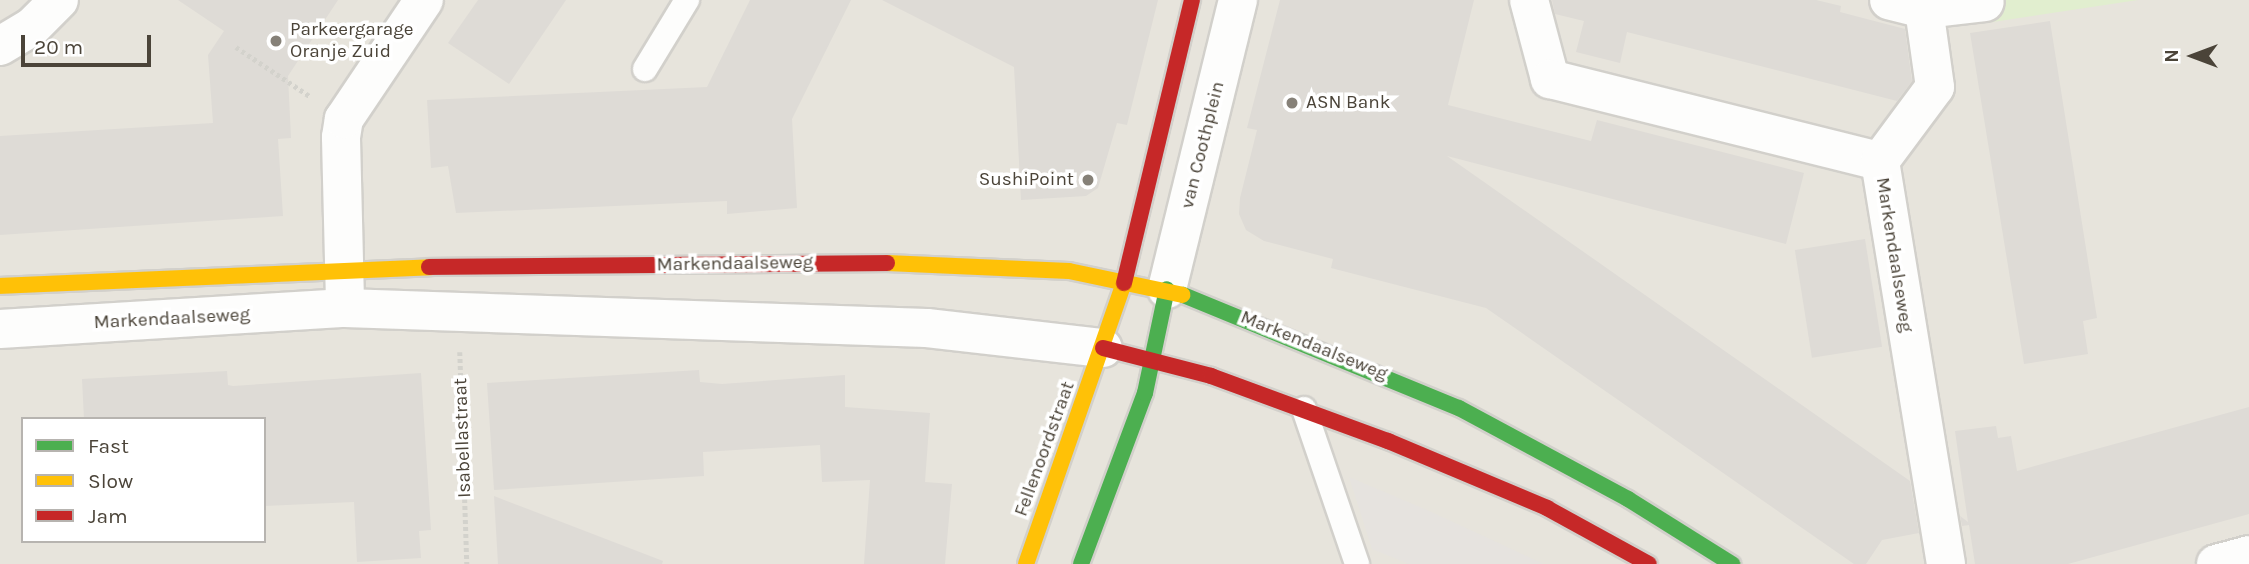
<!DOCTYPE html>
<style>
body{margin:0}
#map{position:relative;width:2249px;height:564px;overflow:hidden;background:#f4f2ee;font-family:Karla,sans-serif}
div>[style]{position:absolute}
.residential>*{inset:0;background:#e7e4dc}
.green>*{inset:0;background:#e1eecf}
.parking>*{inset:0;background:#e6e3df}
.building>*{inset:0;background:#dedbd6;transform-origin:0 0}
.path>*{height:4.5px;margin-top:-2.25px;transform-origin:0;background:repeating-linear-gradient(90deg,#d3d2cc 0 3.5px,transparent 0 7px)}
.roads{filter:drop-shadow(2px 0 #d2d0cb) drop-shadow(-2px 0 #d2d0cb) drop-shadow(0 2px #d2d0cb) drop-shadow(0 -2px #d2d0cb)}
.lane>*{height:24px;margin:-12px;padding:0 12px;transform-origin:12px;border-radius:12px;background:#fdfdfc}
.street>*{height:38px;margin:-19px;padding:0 19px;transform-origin:19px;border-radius:19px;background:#fdfdfc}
.fast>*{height:16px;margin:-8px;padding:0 8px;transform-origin:8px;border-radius:8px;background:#4caf50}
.slow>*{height:16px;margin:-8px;padding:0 8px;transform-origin:8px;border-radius:8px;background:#ffc107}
.jam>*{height:16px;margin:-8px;padding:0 8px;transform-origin:8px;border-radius:8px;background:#c62828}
.dots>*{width:19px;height:19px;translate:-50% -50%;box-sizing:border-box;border:4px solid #fff;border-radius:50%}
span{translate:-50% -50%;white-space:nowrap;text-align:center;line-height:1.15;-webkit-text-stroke:7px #fff;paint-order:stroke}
.poi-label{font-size:19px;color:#4b4439}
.left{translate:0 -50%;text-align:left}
.right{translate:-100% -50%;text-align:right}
.street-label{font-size:19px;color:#4b4439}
.legend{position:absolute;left:21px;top:417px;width:245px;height:126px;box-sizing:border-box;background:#fff;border:2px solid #b7b4b0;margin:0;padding:9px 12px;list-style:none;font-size:21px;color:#4b4439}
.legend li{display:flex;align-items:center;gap:14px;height:35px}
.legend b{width:35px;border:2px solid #b7b4b0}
.north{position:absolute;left:2158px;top:21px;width:70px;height:70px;-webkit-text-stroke:5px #fff;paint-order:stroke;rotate:270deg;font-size:19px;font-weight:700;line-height:28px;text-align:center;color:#4b4439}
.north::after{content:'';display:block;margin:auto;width:24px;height:32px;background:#4b4439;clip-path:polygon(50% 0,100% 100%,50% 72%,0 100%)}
.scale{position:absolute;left:21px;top:35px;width:130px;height:32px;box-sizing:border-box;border:4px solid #4b4439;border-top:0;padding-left:9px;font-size:21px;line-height:24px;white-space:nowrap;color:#4b4439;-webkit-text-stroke:5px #fff;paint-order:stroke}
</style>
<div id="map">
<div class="residential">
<i style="clip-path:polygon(evenodd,0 0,2249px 0,2249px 564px,0 564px,0 0,23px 419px,264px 419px,264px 541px,23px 541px,23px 419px)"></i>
</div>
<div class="green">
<i style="clip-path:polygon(1984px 0,2138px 0,1986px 23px)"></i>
</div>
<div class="parking">
<i style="clip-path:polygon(1349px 477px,1427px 510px,1544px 564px,1409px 564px,1372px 549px)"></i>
</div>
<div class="building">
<i style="clip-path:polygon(178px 0,338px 0,288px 76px,291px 138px,278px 139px,283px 216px,0 235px,0 136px,213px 123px,208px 55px,224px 31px)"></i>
<i style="clip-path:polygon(478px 0,566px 0,509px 84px,448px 43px)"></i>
<i style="clip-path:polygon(750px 0,851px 0,792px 119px,797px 208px,727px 214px,727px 201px,456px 213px,448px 166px,431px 168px,427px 100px,707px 87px)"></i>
<i style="clip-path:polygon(882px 0,1158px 0,1127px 125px,1117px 123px,1098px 188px,1086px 196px,1021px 200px,1014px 67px)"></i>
<i style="clip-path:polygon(1280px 0,1474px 0,1448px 105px,1591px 141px,1597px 120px,1804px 173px,1786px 244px,1447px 156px,1910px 481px,1919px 533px,1882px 540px,1866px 564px,1854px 564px,1486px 308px,1331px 268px,1333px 259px,1264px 241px,1246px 230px,1239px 214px,1240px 198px,1257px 130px,1247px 128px)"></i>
<i style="clip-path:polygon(1552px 0,1816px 0,1841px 6px,1840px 12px,1905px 29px,1912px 81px,1897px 101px,1627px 32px,1620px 63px,1576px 52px,1584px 21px,1555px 14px)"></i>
<i style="clip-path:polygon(2050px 21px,2097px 318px,2083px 321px,2088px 354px,2024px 364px,1970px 33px)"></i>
<i style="left:1865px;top:239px;width:109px;height:71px;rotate:81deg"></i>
<i style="clip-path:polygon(699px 370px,700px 382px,722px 384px,845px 375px,845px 407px,930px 413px,925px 482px,952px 484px,945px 564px,864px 564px,870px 480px,822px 482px,820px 445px,703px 452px,704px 476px,494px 490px,487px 383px)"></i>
<i style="clip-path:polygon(227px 371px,228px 385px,233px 386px,421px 373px,431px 530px,419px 531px,421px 558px,357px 562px,354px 502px,264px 506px,264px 419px,84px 419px,82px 379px)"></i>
<i style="clip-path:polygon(2249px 407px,2249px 514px,2068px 564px,1975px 564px,1969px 525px,1962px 526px,1960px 516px,1968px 522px,1955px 431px,1996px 426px,1998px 438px,2011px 436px,2017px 471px)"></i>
<i style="clip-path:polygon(494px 496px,663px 561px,662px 564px,498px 564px)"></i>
</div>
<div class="path">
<i style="left:236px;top:47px;width:90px;rotate:33.7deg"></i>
<i style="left:460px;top:352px;width:212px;rotate:88.1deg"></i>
</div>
<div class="roads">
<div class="lane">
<i style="left:645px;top:69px;width:81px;rotate:-58.7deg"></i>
<i style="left:1304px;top:409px;width:164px;rotate:71.1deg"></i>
</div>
<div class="street">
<i style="left:1529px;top:0;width:82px;rotate:75.1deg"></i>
<i style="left:1550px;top:79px;width:340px;rotate:14deg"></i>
<i style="left:1880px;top:161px;width:408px;rotate:80.7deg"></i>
<i style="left:1923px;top:0;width:9px;rotate:84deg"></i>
<i style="left:1924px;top:9px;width:61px;rotate:-6.5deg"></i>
<i style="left:0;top:46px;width:37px;rotate:-31deg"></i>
<i style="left:32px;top:27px;width:38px;rotate:-45deg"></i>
<i style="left:1880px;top:161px;width:92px;rotate:-53.4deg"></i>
<i style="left:1935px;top:87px;width:79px;rotate:-98deg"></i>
<i style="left:1924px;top:9px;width:36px;rotate:-166deg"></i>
<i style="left:1167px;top:289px;width:298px;rotate:-76.2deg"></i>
<i style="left:345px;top:302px;width:165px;rotate:-91.4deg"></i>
<i style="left:341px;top:137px;width:18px;rotate:-81deg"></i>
<i style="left:344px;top:119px;width:143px;rotate:-56.1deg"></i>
<i style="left:0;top:329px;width:346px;rotate:-3.5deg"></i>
<i style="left:345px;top:308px;width:582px;rotate:1.97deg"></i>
<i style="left:927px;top:328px;width:177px;rotate:6.5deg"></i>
<i style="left:2216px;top:564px;width:34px;rotate:-15deg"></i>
</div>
<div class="fast">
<i style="left:1183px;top:295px;width:298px;rotate:22.3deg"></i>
<i style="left:1459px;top:408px;width:192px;rotate:28.3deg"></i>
<i style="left:1628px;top:499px;width:123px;rotate:32deg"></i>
<i style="left:1081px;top:564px;width:183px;rotate:-69.5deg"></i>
<i style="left:1145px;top:393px;width:106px;rotate:-78.1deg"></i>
</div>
<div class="slow">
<i style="left:887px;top:263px;width:182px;rotate:2.5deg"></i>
<i style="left:1069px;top:271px;width:116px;rotate:11.9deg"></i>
<i style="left:0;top:286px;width:429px;rotate:-2.5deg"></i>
<i style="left:1026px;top:564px;width:298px;rotate:-70.8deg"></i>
</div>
<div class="jam">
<i style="left:429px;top:267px;width:458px;rotate:-0.5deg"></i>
<i style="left:1124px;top:283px;width:291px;rotate:-76.5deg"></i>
<i style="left:1103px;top:348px;width:112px;rotate:14.5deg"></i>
<i style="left:1211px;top:376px;width:189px;rotate:20.2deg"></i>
<i style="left:1388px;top:441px;width:173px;rotate:22.8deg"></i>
<i style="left:1547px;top:508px;width:116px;rotate:28.8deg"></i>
</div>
</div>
<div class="dots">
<i style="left:276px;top:41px;background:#868178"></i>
<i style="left:1292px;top:103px;background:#868178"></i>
<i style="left:1088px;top:180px;background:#868178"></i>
</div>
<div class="poi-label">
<span class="left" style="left:290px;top:41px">Parkeergarage<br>Oranje Zuid</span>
<span class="left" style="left:1306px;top:103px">ASN Bank</span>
<span class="right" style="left:1074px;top:180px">SushiPoint</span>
</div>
<div class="street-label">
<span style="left:1203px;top:145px;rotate:-76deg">van Coothplein</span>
<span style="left:1894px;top:255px;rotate:81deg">Markendaalseweg</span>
<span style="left:735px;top:264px;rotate:-1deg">Markendaalseweg</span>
<span style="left:172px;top:319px;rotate:-3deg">Markendaalseweg</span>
<span style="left:1314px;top:346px;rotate:22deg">Markendaalseweg</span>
<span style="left:463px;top:438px;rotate:-92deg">Isabellastraat</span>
<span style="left:1045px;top:449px;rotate:-70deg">Fellenoordstraat</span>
</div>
<ul class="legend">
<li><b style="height:9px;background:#4caf50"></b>Fast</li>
<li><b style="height:9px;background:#ffc107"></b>Slow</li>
<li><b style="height:9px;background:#c62828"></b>Jam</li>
</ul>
<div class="north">N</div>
<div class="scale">20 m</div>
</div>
